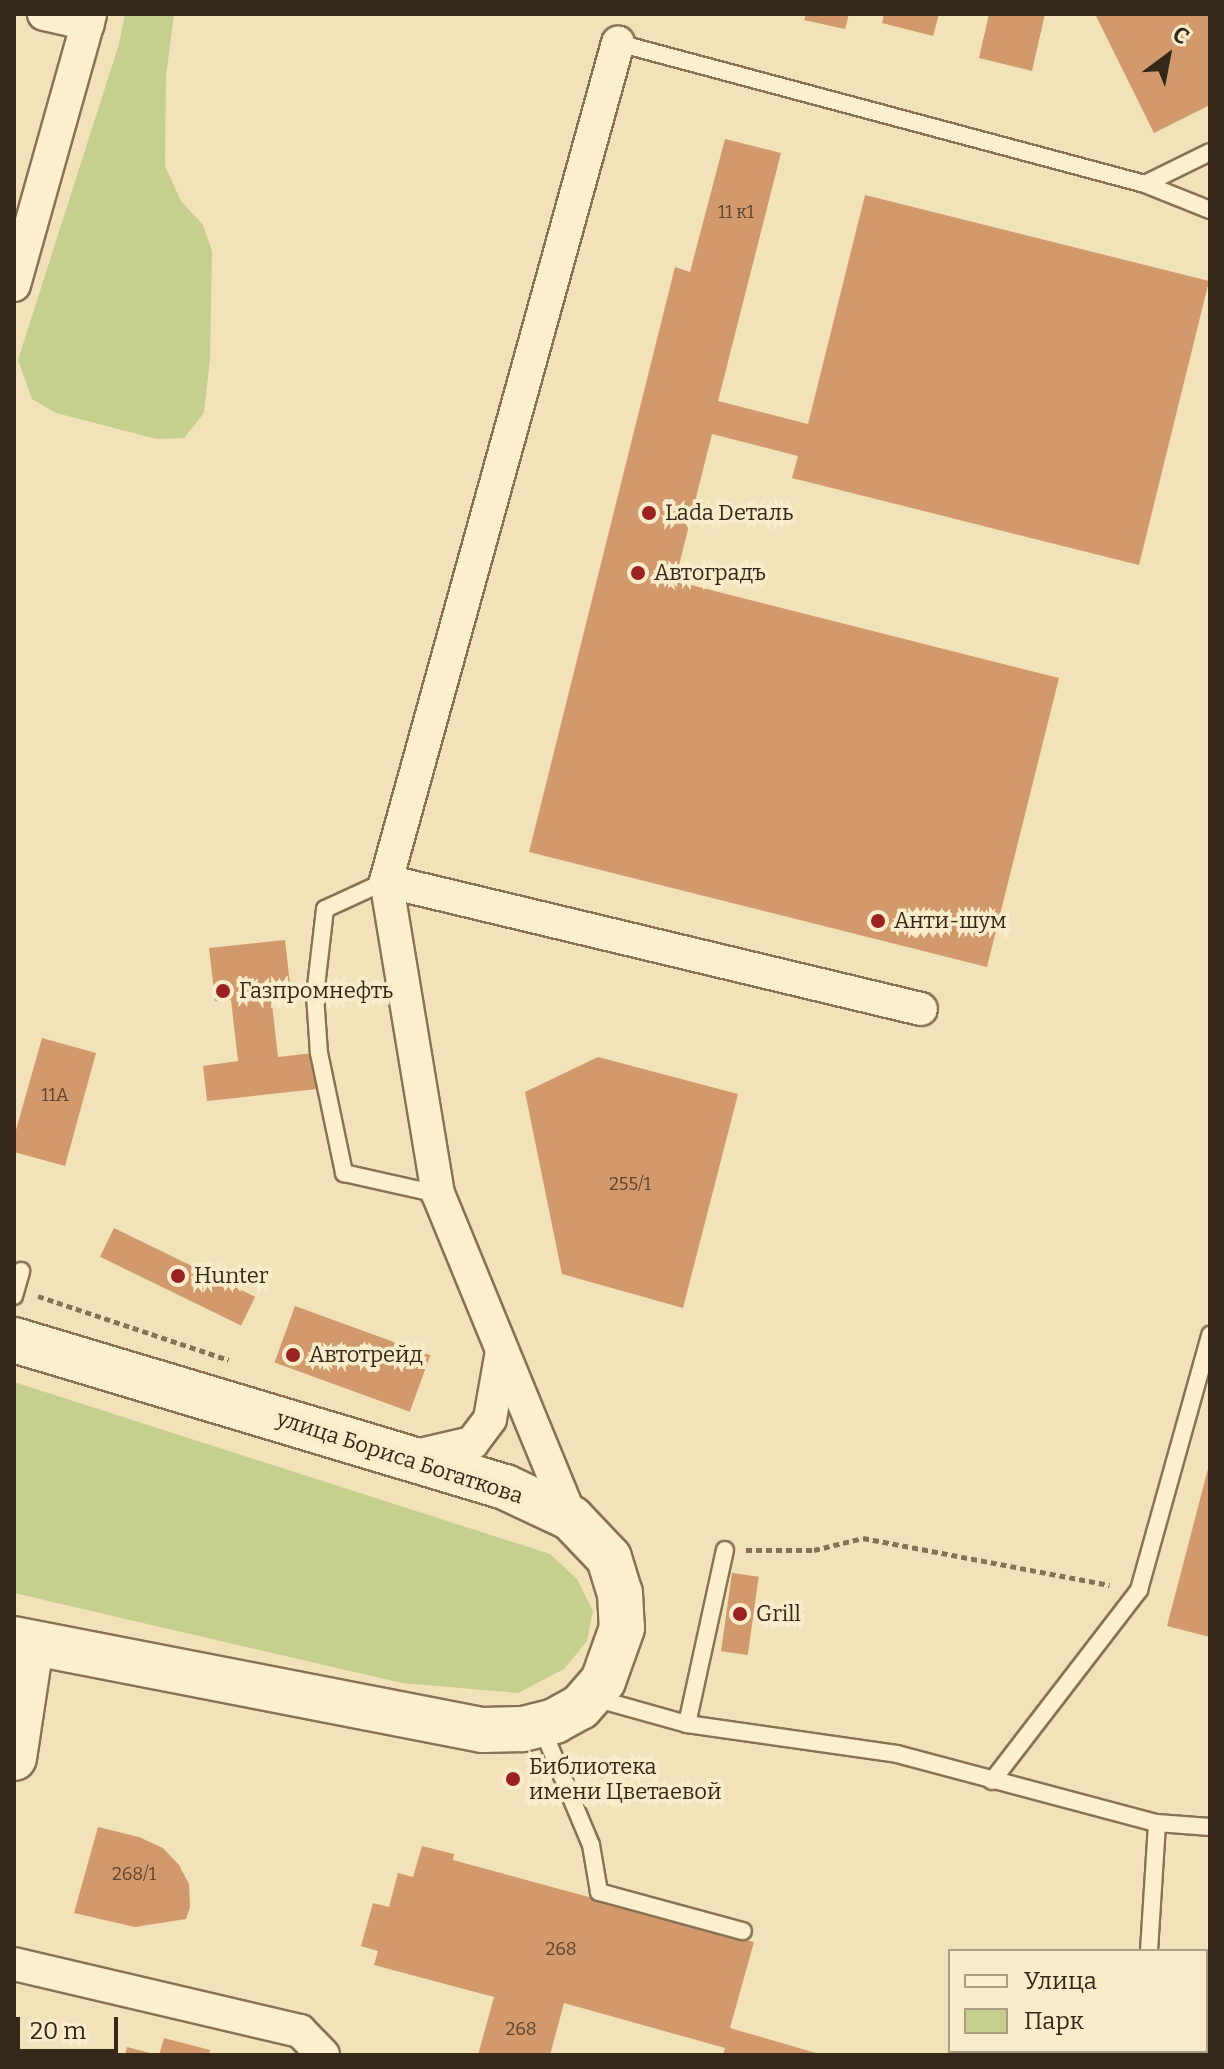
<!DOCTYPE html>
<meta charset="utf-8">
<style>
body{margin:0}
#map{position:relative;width:1224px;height:2069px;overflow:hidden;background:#f1e2ba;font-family:Bitter,serif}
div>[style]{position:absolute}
.green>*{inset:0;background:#c5cf8e}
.building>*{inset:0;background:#d29a6c;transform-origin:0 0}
.path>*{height:5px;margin-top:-2.5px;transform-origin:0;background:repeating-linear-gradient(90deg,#897253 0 6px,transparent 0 10px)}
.roads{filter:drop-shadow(2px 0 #897253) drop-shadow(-2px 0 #897253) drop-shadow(0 2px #897253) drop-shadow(0 -2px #897253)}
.lane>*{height:16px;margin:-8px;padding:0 8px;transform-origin:8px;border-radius:8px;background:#fbefcd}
.street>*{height:32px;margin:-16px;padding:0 16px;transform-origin:16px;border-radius:16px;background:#fbefcd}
.secondary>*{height:44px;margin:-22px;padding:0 22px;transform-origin:22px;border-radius:22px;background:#fbefcd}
.dots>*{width:22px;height:22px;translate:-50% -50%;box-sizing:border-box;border:4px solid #f8ecca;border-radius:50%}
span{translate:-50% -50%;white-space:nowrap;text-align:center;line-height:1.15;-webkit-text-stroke:7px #f8ecca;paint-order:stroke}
.number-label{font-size:18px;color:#5d442e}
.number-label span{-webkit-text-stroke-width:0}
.poi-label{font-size:22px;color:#362819}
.left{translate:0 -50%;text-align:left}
.street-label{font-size:22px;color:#362819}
.frame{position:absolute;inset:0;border:16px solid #362819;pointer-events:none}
.legend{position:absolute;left:948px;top:1949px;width:260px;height:104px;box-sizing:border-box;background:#f8ecca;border:2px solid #aa9e83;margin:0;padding:10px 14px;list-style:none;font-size:24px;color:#362819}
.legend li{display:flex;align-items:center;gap:16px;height:40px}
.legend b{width:40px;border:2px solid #aa9e83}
.north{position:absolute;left:1128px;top:16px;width:80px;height:80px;-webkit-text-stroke:6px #f8ecca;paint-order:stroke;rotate:32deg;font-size:22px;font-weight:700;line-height:32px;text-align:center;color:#362819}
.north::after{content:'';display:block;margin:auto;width:28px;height:36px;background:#362819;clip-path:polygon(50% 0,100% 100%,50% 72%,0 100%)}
.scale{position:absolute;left:16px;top:2017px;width:102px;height:36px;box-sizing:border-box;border:4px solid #362819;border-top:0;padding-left:10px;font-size:24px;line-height:28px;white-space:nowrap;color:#362819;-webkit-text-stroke:6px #f8ecca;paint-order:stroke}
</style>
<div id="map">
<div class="green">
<i style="clip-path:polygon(125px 14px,174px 14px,166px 76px,165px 166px,181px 201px,203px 225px,212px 251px,210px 358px,204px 413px,184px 438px,157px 439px,56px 413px,32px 399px,18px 360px,119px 44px)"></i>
<i style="clip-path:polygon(14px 1382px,550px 1554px,577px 1579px,593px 1611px,587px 1641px,564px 1669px,518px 1693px,402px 1683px,14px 1593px)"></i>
</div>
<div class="building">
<i style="clip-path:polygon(806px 14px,849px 14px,845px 29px,804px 20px)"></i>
<i style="clip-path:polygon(884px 14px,939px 14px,933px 36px,882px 23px)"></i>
<i style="clip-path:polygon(989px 14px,1045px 14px,1032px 71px,979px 58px)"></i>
<i style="clip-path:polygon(1095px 14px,1210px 14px,1210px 105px,1154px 133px)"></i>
<i style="clip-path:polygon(725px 139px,781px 153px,718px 401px,808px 424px,865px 195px,1209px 281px,1139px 565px,792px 478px,798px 456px,712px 434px,675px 581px,1059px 678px,987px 967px,529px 852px,675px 267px,690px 272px)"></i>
<i style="clip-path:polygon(285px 940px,291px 993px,271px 995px,278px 1057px,313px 1053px,317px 1089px,207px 1101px,203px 1066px,238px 1061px,231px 1000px,215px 1001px,209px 948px)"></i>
<i style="clip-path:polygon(42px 1038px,96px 1053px,65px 1166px,14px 1152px,14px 1137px)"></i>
<i style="clip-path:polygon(598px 1057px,738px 1094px,683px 1308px,562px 1274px,525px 1092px)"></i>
<i style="left:114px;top:1228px;width:157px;height:32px;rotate:26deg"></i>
<i style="left:295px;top:1306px;width:144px;height:60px;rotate:20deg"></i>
<i style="clip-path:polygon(1209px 1465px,1210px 1465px,1210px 1637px,1167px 1626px)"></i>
<i style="left:732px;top:1573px;width:27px;height:79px;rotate:8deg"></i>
<i style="clip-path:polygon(98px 1827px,139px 1837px,163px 1848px,179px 1865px,189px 1884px,190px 1907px,186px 1919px,135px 1927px,74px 1913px)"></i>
<i style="clip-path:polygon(422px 1846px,454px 1854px,453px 1860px,754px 1942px,730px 2028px,823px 2055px,723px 2055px,725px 2048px,564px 2003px,550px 2055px,478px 2055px,494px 1997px,374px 1965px,378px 1951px,361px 1946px,373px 1903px,389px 1907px,398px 1873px,413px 1877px)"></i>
<i style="clip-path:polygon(164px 2038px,210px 2050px,209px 2055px,159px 2055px)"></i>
<i style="clip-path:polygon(127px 2047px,154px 2054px,154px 2055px,125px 2055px)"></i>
</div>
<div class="path">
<i style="left:38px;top:1296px;width:201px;rotate:18.5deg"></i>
<i style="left:746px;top:1550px;width:68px"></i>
<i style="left:814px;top:1550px;width:50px;rotate:-13.8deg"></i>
<i style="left:863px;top:1538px;width:251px;rotate:10.8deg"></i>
<i style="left:1026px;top:2055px;width:4px;rotate:-76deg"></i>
</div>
<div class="roads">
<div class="lane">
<i style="left:618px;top:43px;width:546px;rotate:14.98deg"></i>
<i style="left:1145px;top:184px;width:70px;rotate:21.8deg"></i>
<i style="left:1145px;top:184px;width:72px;rotate:-26.2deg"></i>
<i style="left:386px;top:881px;width:67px;rotate:155.3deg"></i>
<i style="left:325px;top:909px;width:87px;rotate:96.6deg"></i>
<i style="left:315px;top:995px;width:58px;rotate:86.1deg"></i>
<i style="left:319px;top:1053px;width:123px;rotate:78.2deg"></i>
<i style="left:344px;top:1173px;width:96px;rotate:12.6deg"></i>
<i style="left:14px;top:1296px;width:26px;rotate:-74deg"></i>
<i style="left:594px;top:1698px;width:97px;rotate:15.6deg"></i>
<i style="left:687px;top:1724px;width:212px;rotate:8.1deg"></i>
<i style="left:897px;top:1754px;width:269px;rotate:14.9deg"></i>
<i style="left:1157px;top:1823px;width:53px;rotate:4.3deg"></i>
<i style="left:687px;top:1724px;width:178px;rotate:-77.7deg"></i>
<i style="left:541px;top:1726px;width:129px;rotate:67.2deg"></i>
<i style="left:591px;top:1845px;width:48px;rotate:80.3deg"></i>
<i style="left:599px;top:1892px;width:149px;rotate:15.2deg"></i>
<i style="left:992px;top:1781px;width:241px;rotate:-52.4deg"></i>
<i style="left:1139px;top:1590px;width:265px;rotate:-74.4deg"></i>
<i style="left:1149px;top:1951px;width:128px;rotate:-86.4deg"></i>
<i style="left:1137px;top:2055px;width:4px;rotate:-76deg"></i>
</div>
<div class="street">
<i style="left:44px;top:14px;width:45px;rotate:12.8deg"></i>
<i style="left:14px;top:285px;width:281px;rotate:-74.3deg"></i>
<i style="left:386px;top:881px;width:870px;rotate:-74.53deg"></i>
<i style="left:411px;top:1457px;width:63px;rotate:-12.9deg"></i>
<i style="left:472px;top:1443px;width:30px;rotate:-53deg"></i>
<i style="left:490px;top:1419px;width:69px;rotate:-80deg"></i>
<i style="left:571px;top:1518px;width:350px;rotate:-112.3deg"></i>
<i style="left:438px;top:1194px;width:317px;rotate:-99.4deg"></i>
<i style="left:386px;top:881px;width:550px;rotate:13.46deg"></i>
<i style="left:14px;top:1964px;width:294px;rotate:13.2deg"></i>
<i style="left:300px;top:2031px;width:33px;rotate:46deg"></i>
</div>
<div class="secondary">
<i style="left:14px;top:1340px;width:513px;rotate:16.67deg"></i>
<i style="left:505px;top:1487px;width:73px;rotate:25.2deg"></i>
<i style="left:571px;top:1518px;width:55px;rotate:46.5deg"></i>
<i style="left:609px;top:1558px;width:37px;rotate:73deg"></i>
<i style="left:620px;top:1593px;width:35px;rotate:87deg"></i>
<i style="left:622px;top:1628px;width:56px;rotate:109.7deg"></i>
<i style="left:603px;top:1681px;width:35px;rotate:131deg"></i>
<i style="left:580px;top:1707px;width:29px;rotate:151deg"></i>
<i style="left:555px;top:1721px;width:34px;rotate:166deg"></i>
<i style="left:522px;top:1729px;width:40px;rotate:178.6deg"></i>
<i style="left:482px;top:1730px;width:477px;rotate:-169deg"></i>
<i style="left:14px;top:1758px;width:114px;rotate:-81.4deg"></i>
</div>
</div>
<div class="dots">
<i style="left:649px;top:513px;background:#9c221f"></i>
<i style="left:638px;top:573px;background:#9c221f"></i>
<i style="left:878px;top:921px;background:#9c221f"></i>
<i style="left:223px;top:991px;background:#9c221f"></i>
<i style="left:178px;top:1276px;background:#9c221f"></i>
<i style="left:293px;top:1355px;background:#9c221f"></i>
<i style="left:740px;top:1614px;background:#9c221f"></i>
<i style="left:513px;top:1779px;background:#9c221f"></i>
</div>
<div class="number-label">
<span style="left:736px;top:212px">11 к1</span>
<span style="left:55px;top:1095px">11А</span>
<span style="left:630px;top:1184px">255/1</span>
<span style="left:134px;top:1874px">268/1</span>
<span style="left:561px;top:1949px">268</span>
<span style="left:521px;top:2029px">268</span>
</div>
<div class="poi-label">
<span class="left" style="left:665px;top:513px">Lada Dеталь</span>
<span class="left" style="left:654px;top:573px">Автоградъ</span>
<span class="left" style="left:894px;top:921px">Анти-шум</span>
<span class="left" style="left:239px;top:991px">Газпромнефть</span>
<span class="left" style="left:194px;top:1276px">Hunter</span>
<span class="left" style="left:309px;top:1355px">Автотрейд</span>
<span class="left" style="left:756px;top:1614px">Grill</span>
<span class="left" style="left:529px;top:1779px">Библиотека<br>имени Цветаевой</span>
</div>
<div class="street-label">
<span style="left:400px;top:1457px;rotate:18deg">улица Бориса Богаткова</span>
</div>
<div class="frame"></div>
<ul class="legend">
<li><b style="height:10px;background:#fbefcd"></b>Улица</li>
<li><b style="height:22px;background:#c5cf8e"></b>Парк</li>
</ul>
<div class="north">С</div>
<div class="scale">20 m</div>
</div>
